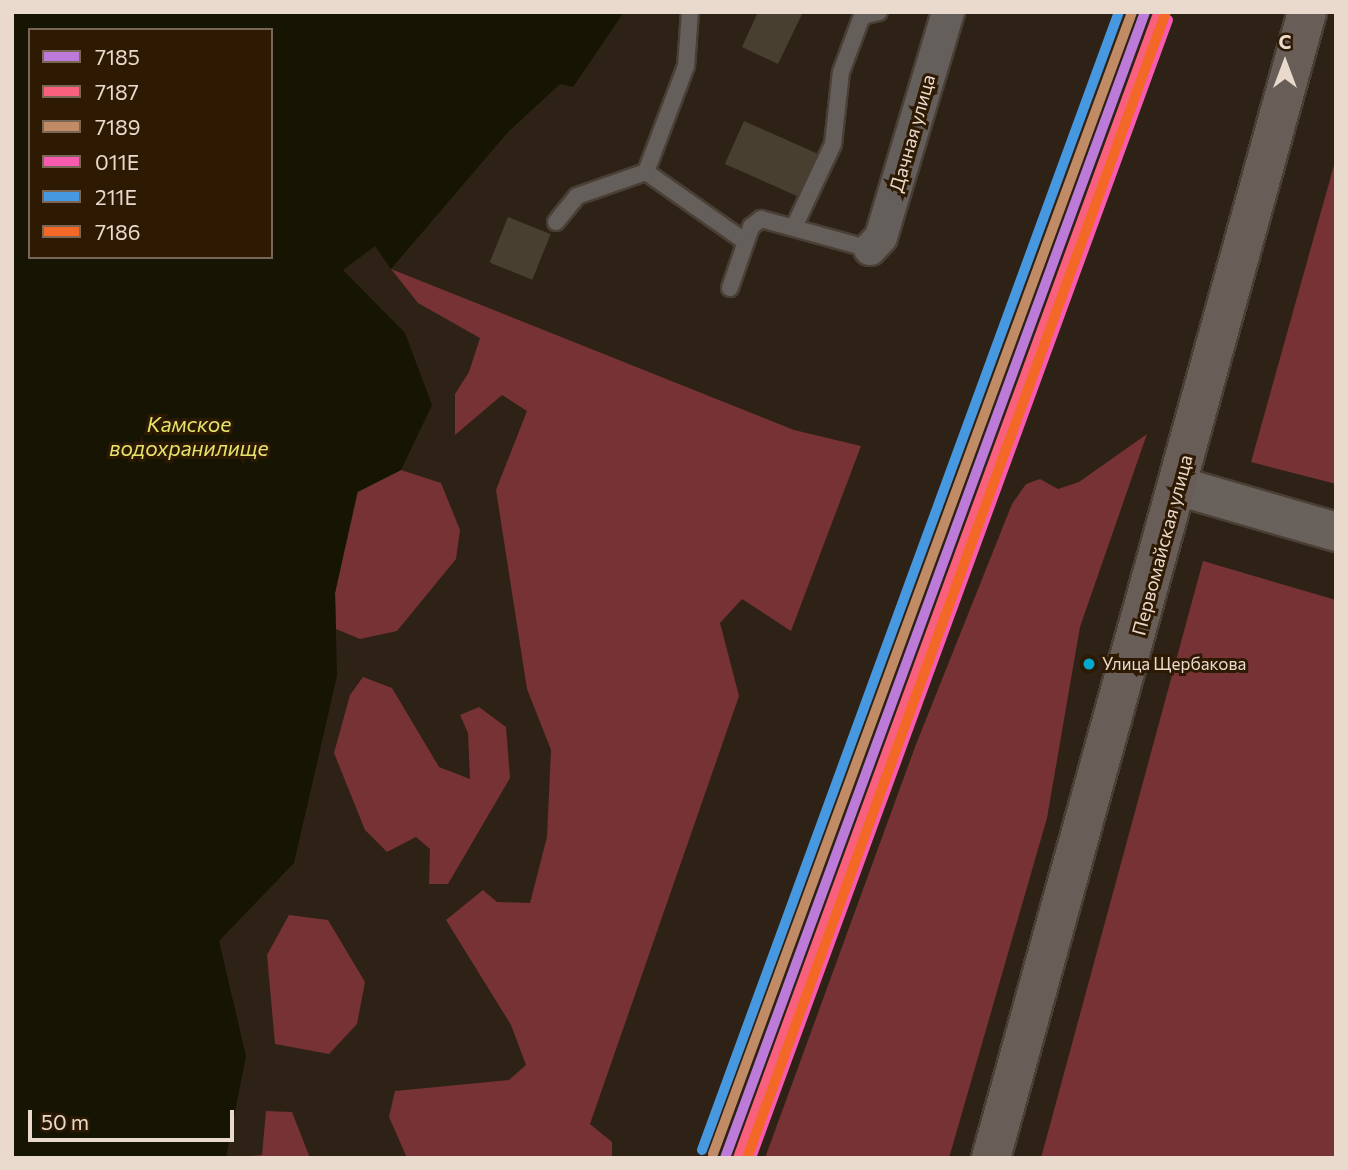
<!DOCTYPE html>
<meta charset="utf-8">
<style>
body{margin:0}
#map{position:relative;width:1348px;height:1170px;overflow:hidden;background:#2e2216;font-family:Commissioner,sans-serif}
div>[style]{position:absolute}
.green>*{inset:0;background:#763234}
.water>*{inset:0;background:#161402}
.building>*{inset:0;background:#493f30;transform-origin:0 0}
.roads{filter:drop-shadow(2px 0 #4a3f35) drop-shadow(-2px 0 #4a3f35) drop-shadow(0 2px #4a3f35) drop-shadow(0 -2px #4a3f35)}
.lane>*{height:16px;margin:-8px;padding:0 8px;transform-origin:8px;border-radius:8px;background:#655f5c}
.street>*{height:32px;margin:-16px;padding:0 16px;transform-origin:16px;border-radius:16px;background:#655f5c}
.secondary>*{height:38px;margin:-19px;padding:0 19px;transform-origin:19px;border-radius:19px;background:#69615c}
.primary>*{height:38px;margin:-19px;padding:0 19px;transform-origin:19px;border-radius:19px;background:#685e57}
.rail-1>*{height:10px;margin:-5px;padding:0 5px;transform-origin:5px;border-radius:5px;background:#bd7bd9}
.rail-2>*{height:10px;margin:-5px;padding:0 5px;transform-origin:5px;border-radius:5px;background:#f8607d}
.rail-3>*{height:10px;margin:-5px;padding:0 5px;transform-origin:5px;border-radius:5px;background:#c18c65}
.rail-4>*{height:10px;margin:-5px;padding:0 5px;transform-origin:5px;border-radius:5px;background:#f75aaf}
.rail-5>*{height:10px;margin:-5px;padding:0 5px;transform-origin:5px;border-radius:5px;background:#4699e1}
.rail-6>*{height:10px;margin:-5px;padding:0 5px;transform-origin:5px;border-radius:5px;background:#f36827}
.dots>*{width:19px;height:19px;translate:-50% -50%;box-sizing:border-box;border:4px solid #2e1903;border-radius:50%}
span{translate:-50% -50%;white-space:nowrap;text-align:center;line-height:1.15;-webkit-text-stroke:6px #2e1903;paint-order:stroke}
.bus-label{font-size:17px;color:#eadacd}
.left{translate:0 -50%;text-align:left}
.street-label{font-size:19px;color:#eadacd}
.water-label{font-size:21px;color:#e6e36a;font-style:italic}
.frame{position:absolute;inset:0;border:14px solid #eadacd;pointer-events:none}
.legend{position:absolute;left:28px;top:28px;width:245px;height:231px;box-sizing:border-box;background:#2e1903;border:2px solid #796654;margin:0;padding:9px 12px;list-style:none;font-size:21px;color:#eadacd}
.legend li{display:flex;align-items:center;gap:14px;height:35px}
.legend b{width:35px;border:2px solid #796654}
.north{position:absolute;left:1250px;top:28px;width:70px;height:70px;-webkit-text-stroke:5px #2e1903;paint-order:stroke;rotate:0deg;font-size:19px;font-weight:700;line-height:28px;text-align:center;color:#eadacd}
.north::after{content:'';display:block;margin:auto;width:24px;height:32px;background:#eadacd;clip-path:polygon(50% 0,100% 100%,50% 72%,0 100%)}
.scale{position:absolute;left:28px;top:1110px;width:206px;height:32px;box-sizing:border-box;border:4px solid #eadacd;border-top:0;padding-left:9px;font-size:21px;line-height:24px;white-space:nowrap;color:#eadacd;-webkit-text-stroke:5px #2e1903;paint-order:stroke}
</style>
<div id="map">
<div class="green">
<i style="clip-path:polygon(1336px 158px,1336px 484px,1251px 462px)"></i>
<i style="clip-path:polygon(391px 269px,794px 430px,861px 446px,791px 631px,742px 599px,720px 623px,739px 696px,590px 1124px,612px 1142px,612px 1158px,407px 1158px,389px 1117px,395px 1091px,509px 1080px,526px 1065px,511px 1025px,446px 920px,483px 890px,497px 902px,530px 903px,547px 837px,551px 750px,527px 689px,496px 490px,527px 411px,502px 395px,455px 435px,455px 394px,469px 372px,480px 338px,418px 303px)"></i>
<i style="clip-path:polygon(1147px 434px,1080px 627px,1047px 818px,949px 1158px,765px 1158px,915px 747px,1012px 504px,1026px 484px,1040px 479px,1058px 489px,1079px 482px)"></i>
<i style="clip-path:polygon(401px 470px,441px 483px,460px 530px,456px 559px,397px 631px,360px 639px,336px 629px,335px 593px,358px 492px)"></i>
<i style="clip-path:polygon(1203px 561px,1336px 600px,1336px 1158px,1041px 1158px)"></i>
<i style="clip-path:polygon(363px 677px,392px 688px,439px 767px,470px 779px,468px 733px,460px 715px,479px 707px,506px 727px,510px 778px,448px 884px,429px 884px,430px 849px,416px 837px,387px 852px,365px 830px,334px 753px,350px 695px)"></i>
<i style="clip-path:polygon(289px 915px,328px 920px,365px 982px,357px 1024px,329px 1054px,275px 1044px,267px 955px)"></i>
<i style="clip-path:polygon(266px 1111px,292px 1112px,310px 1158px,226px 1158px,262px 1155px)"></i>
</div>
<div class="water">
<i style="clip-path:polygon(evenodd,12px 12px,624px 12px,573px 87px,560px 84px,508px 132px,391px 269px,375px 246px,343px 270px,405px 333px,432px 405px,401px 470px,357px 492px,335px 593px,337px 676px,294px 863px,219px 941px,246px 1056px,226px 1158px,12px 1158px,12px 12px,30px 30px,271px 30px,271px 257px,30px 257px,30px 30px)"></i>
</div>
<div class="building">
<i style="clip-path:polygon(758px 12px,803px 12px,778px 64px,742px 47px)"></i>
<i style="left:744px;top:121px;width:80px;height:47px;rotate:24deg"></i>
<i style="left:508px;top:217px;width:46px;height:49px;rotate:22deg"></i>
</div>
<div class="roads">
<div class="lane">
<i style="left:690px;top:12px;width:54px;rotate:94.2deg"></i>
<i style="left:686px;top:66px;width:113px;rotate:110.7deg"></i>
<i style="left:646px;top:172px;width:122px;rotate:35deg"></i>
<i style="left:556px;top:222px;width:33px;rotate:-51deg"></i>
<i style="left:577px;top:196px;width:73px;rotate:-19.2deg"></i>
<i style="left:794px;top:227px;width:92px;rotate:-64.8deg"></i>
<i style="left:833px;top:144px;width:72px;rotate:-83.7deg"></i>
<i style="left:841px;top:72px;width:60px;rotate:-69.4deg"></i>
<i style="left:862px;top:16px;width:17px;rotate:-13deg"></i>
<i style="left:730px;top:288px;width:65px;rotate:-71deg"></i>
<i style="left:751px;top:227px;width:13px;rotate:-39deg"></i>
<i style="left:761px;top:219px;width:113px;rotate:15.4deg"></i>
</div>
<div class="street">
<i style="left:870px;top:249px;width:16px;rotate:-47deg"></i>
<i style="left:881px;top:237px;width:235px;rotate:-73.4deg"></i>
</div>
<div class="secondary">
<i style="left:1178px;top:486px;width:165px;rotate:16.2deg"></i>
</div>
<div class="primary">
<i style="left:991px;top:1158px;width:1189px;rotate:-74.58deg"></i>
</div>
</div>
<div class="rail-1">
<i style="left:725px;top:1158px;width:1221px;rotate:-69.87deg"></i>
</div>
<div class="rail-2">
<i style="left:738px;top:1158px;width:1216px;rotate:-69.85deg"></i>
</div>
<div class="rail-3">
<i style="left:713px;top:1154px;width:1216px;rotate:-69.85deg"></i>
</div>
<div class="rail-4">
<i style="left:751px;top:1158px;width:1212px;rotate:-69.88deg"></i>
</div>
<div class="rail-5">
<i style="left:702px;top:1150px;width:1212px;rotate:-69.88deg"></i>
</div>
<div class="rail-6">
<i style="left:747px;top:1158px;width:1220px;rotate:-69.92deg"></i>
</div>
<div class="dots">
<i style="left:1089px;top:664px;background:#00a9ce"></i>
</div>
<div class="bus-label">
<span class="left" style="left:1102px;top:664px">Улица Щербакова</span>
</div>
<div class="street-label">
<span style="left:912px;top:133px;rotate:-74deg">Дачная улица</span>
<span style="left:1162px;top:545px;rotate:-75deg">Первомайская улица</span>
</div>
<div class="water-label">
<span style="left:189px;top:436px">Камское<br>водохранилище</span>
</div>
<div class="frame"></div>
<ul class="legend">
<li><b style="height:9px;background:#bd7bd9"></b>7185</li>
<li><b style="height:9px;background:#f8607d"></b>7187</li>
<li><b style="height:9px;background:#c18c65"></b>7189</li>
<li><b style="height:9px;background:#f75aaf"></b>011Е</li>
<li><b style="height:9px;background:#4699e1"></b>211Е</li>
<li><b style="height:9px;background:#f36827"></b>7186</li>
</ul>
<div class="north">С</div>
<div class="scale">50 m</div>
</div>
